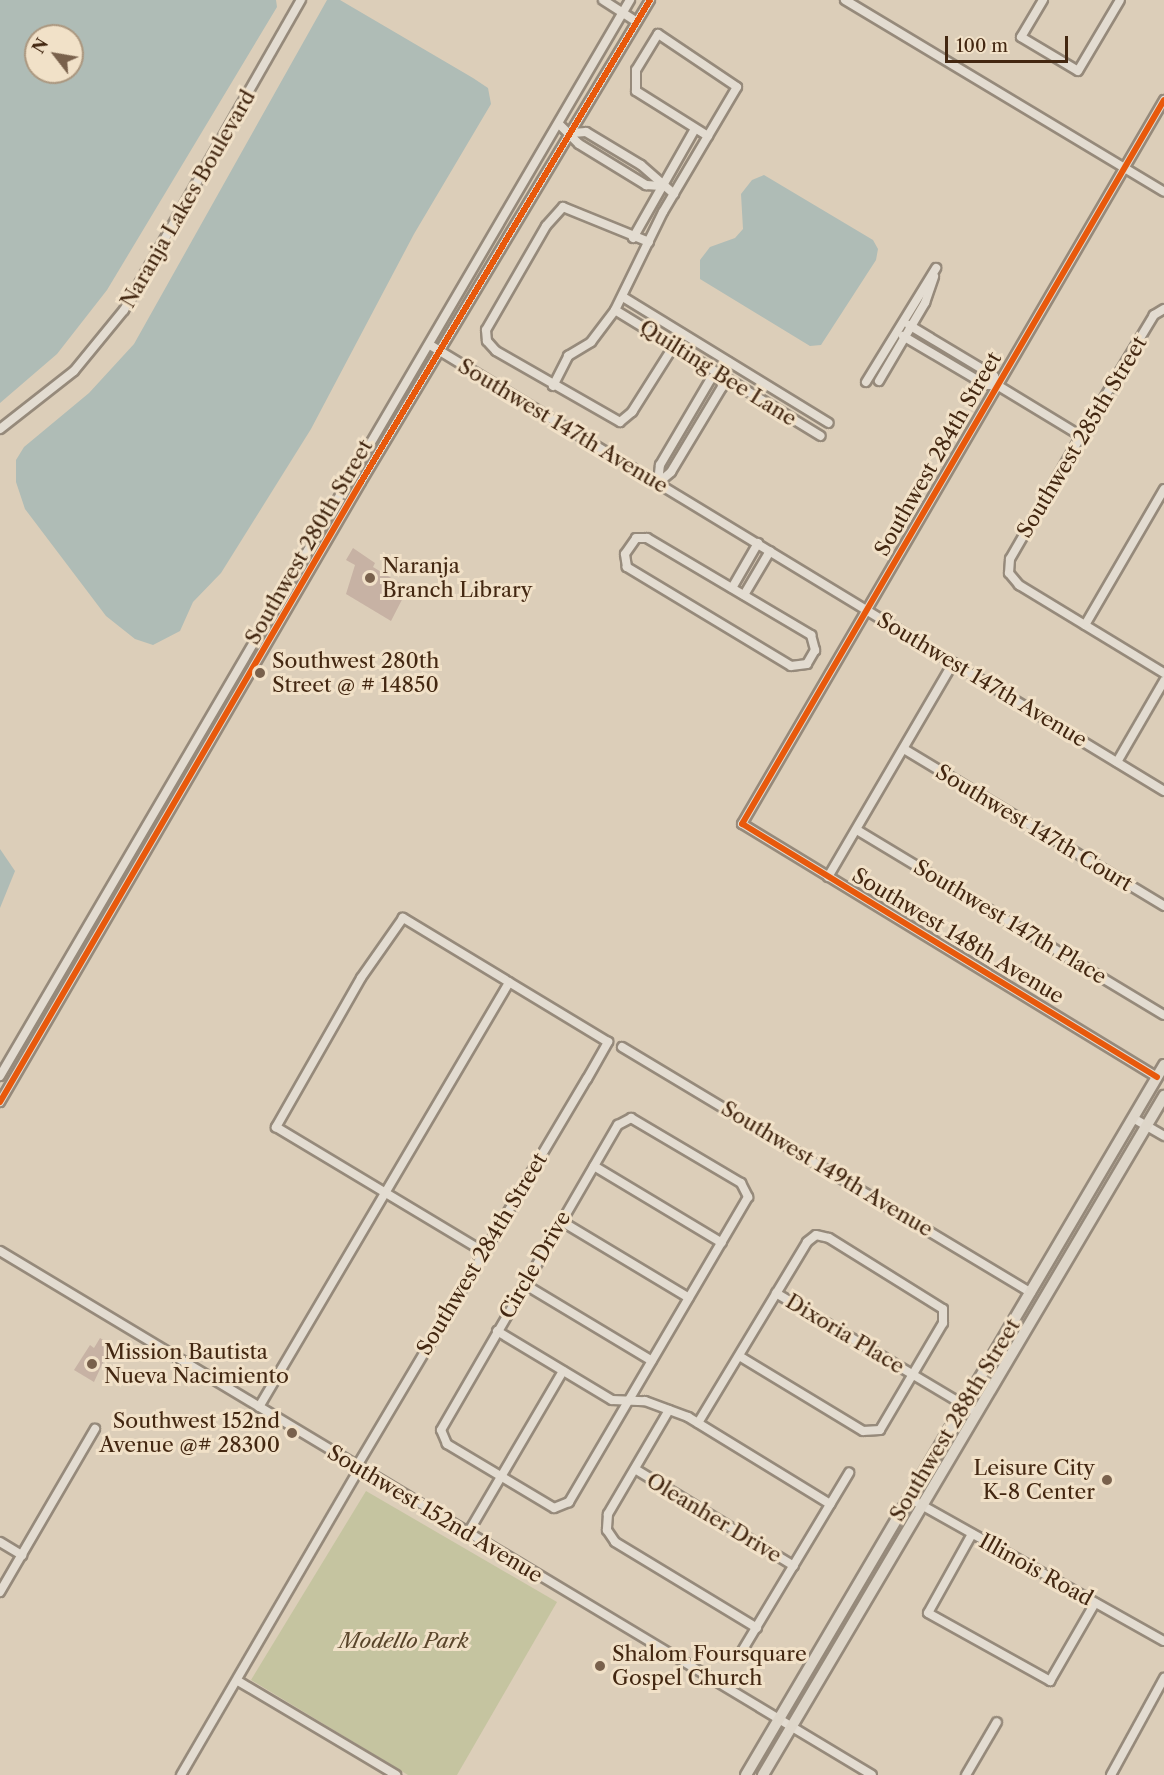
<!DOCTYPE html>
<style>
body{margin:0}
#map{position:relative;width:1164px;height:1775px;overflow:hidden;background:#dcceb9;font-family:"Libre Caslon Text",serif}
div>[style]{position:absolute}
.green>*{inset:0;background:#c5c4a0}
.water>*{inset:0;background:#afbcb6}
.building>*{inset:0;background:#c7b2a4}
.roads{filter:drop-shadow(2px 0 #968a7b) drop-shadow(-2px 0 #968a7b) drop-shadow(0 2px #968a7b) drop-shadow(0 -2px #968a7b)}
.minor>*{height:8px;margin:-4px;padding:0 4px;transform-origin:4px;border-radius:4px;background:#e3dcd1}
.major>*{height:10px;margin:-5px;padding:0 5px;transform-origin:5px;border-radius:5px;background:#ded6c9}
.cycleway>*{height:6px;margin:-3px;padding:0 3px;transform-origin:3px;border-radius:3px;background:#e8590c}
.dots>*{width:16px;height:16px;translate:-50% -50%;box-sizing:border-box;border:3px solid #f1e1c8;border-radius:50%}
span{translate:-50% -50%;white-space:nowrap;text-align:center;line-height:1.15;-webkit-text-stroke:6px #f1e1c8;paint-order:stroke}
.street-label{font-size:21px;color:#432711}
.poi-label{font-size:21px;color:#432711}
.left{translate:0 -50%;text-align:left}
.right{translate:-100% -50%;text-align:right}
.park-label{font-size:21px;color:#59452a;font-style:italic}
.north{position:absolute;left:24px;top:24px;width:60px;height:60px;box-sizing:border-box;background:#f1e1c8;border:2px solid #ab977f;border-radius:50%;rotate:301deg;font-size:16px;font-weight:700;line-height:24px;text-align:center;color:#432711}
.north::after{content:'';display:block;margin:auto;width:21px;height:27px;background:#79614c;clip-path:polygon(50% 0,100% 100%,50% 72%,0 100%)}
.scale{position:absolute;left:945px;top:36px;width:123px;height:27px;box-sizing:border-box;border:3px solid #432711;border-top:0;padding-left:8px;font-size:18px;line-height:21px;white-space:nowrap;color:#432711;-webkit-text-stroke:4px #f1e1c8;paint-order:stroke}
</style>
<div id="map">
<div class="green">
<i style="clip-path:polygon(366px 1491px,557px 1602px,457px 1775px,408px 1775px,251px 1680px)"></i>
</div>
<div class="water">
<i style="clip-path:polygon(evenodd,0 0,276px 0,277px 7px,107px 290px,57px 354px,0 403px,0 0,36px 36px,72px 36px,72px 72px,36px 72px,36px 36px)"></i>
<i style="clip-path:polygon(327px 0,340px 0,473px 78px,488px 88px,491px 104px,414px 234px,311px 429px,221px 573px,193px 602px,180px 631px,153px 645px,135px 639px,106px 616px,25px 509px,16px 482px,16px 460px,24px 447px,89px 393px,134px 344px)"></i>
<i style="clip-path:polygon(764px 175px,873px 240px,878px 249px,876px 260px,821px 345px,810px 346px,700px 279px,700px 260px,710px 247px,735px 238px,743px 229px,741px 194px,752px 180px)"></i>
<i style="clip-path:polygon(0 849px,15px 871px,0 908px)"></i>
</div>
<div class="building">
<i style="clip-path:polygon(353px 548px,375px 563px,373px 567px,408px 588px,391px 621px,346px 594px,355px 565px,346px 560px)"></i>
<i style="clip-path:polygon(100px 1338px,111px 1345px,94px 1382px,74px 1370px,90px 1345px,94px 1348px)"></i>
</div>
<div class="roads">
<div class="minor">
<i style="left:603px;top:0;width:40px;rotate:32.9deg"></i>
<i style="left:845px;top:0;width:372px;rotate:31deg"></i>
<i style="left:1043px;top:0;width:43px;rotate:120.7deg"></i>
<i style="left:1021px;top:37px;width:66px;rotate:30.8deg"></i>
<i style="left:1078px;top:71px;width:82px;rotate:-59.4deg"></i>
<i style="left:559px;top:124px;width:28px;rotate:45deg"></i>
<i style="left:579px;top:144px;width:79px;rotate:31.5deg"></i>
<i style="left:646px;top:185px;width:15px;rotate:4deg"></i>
<i style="left:572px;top:133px;width:14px;rotate:-4deg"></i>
<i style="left:586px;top:132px;width:64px;rotate:31deg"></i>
<i style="left:641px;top:165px;width:44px;rotate:41.3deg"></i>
<i style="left:633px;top:238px;width:125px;rotate:-60.4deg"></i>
<i style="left:649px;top:242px;width:93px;rotate:-157.9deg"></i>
<i style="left:563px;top:207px;width:25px;rotate:132deg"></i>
<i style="left:546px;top:226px;width:120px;rotate:120deg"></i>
<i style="left:486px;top:330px;width:11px;rotate:85deg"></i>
<i style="left:487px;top:341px;width:13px;rotate:48deg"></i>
<i style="left:496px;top:351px;width:143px;rotate:29.8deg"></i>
<i style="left:620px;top:422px;width:16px;rotate:-40deg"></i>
<i style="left:632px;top:412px;width:93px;rotate:-57.7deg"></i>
<i style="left:623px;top:297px;width:241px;rotate:31.5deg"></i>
<i style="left:1164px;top:309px;width:12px;rotate:149deg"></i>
<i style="left:1154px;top:315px;width:141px;rotate:121.1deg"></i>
<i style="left:1081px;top:436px;width:142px;rotate:120deg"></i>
<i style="left:1010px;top:559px;width:14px;rotate:94deg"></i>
<i style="left:1009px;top:573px;width:16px;rotate:50deg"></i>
<i style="left:1019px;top:585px;width:170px;rotate:31.3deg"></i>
<i style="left:615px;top:310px;width:241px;rotate:31.5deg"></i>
<i style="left:909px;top:325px;width:99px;rotate:31deg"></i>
<i style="left:994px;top:376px;width:9px;rotate:72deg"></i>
<i style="left:903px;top:336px;width:96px;rotate:30.6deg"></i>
<i style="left:986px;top:385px;width:11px"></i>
<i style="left:430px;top:345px;width:859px;rotate:31.28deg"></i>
<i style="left:879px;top:381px;width:91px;rotate:-59.5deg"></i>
<i style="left:925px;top:303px;width:28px;rotate:-71deg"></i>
<i style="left:866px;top:382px;width:134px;rotate:-58.4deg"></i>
<i style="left:997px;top:385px;width:98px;rotate:31.3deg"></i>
<i style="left:553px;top:386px;width:34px;rotate:-63deg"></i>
<i style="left:568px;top:356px;width:27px;rotate:-31deg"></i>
<i style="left:591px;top:342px;width:40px;rotate:-53deg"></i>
<i style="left:615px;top:310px;width:109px;rotate:-63.9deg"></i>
<i style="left:663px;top:212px;width:145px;rotate:-59.4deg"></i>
<i style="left:737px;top:87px;width:95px;rotate:-146.1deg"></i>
<i style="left:658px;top:34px;width:42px;rotate:121.4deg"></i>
<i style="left:636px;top:70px;width:21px;rotate:90deg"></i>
<i style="left:636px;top:91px;width:85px;rotate:32deg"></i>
<i style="left:0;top:429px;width:94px;rotate:-38.1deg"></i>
<i style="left:74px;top:371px;width:79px;rotate:-50.7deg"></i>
<i style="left:124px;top:310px;width:357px;rotate:-60.3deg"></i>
<i style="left:658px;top:483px;width:18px;rotate:-84deg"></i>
<i style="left:660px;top:465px;width:99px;rotate:-59.5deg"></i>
<i style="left:710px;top:380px;width:26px;rotate:-43deg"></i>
<i style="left:658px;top:483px;width:17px;rotate:-40deg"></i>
<i style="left:671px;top:472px;width:99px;rotate:-59deg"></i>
<i style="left:722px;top:387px;width:12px;rotate:-95deg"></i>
<i style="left:636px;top:538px;width:11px"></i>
<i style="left:647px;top:538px;width:191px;rotate:30.6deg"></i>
<i style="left:811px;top:635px;width:16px;rotate:75deg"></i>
<i style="left:815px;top:650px;width:16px;rotate:120deg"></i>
<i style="left:807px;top:664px;width:16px;rotate:173deg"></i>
<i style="left:791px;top:666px;width:192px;rotate:-148.9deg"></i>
<i style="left:627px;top:567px;width:13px;rotate:-99deg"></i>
<i style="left:625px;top:554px;width:19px;rotate:-55deg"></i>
<i style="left:732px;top:588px;width:52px;rotate:-60deg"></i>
<i style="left:744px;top:595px;width:51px;rotate:-59.4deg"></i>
<i style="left:1085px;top:625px;width:157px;rotate:-59.8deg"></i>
<i style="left:904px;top:749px;width:304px;rotate:31.1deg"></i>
<i style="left:1117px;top:762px;width:94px;rotate:-59.9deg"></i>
<i style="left:857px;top:830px;width:358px;rotate:31.1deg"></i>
<i style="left:828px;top:877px;width:248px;rotate:-59.7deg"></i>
<i style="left:622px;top:1047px;width:477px;rotate:31deg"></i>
<i style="left:0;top:1076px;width:1247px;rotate:-59.65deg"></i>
<i style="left:1157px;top:1077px;width:486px;rotate:-148.6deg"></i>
<i style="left:742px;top:824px;width:838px;rotate:-59.76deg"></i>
<i style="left:0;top:1102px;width:717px;rotate:-59.79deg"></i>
<i style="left:361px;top:482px;width:562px;rotate:-59.05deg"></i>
<i style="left:631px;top:1118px;width:128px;rotate:30.6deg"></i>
<i style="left:741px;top:1183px;width:16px;rotate:63deg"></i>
<i style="left:748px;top:1197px;width:354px;rotate:120.4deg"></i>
<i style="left:569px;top:1502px;width:16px;rotate:158deg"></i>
<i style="left:554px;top:1508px;width:125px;rotate:-149.1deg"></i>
<i style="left:447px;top:1444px;width:15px;rotate:-113deg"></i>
<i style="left:441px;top:1430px;width:353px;rotate:-59.9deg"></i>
<i style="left:618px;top:1125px;width:15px;rotate:-28deg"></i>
<i style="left:1133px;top:1118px;width:36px;rotate:30deg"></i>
<i style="left:594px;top:1166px;width:149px;rotate:31deg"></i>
<i style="left:561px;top:1221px;width:149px;rotate:31deg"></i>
<i style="left:0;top:1251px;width:1017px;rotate:31deg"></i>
<i style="left:524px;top:1284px;width:149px;rotate:31deg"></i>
<i style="left:776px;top:1293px;width:234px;rotate:30.8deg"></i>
<i style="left:497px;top:1331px;width:134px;rotate:31deg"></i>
<i style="left:612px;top:1400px;width:33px;rotate:2deg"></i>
<i style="left:645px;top:1401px;width:46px;rotate:20.4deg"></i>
<i style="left:688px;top:1417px;width:167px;rotate:31.5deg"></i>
<i style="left:259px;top:1407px;width:493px;rotate:-59.5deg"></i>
<i style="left:669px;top:1410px;width:121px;rotate:120.4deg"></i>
<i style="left:608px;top:1514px;width:16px;rotate:94deg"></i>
<i style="left:607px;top:1530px;width:14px;rotate:56deg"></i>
<i style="left:615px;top:1542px;width:166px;rotate:31.2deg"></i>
<i style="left:698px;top:1423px;width:211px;rotate:-58.9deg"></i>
<i style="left:807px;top:1242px;width:11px;rotate:-38deg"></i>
<i style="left:816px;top:1235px;width:13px;rotate:13deg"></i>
<i style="left:829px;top:1238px;width:134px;rotate:31.9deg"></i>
<i style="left:943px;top:1309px;width:14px;rotate:90deg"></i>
<i style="left:943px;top:1323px;width:124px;rotate:120.5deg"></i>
<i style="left:880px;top:1430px;width:17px;rotate:177deg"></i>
<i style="left:863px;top:1431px;width:143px;rotate:-148.8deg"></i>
<i style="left:357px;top:1466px;width:450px;rotate:-59.3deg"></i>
<i style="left:587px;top:1079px;width:43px;rotate:-60.4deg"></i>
<i style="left:608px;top:1042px;width:240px;rotate:-148.8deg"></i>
<i style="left:403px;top:918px;width:73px;rotate:125deg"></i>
<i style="left:361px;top:978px;width:172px;rotate:119.7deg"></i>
<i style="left:276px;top:1127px;width:243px;rotate:31deg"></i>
<i style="left:635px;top:1469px;width:186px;rotate:31.4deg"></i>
<i style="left:909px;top:1498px;width:292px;rotate:29.3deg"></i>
<i style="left:468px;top:1533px;width:188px;rotate:-59.6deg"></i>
<i style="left:972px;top:1534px;width:90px;rotate:119.1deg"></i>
<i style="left:928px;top:1613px;width:140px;rotate:29.1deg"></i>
<i style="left:1050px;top:1681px;width:90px;rotate:-60deg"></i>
<i style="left:0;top:1542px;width:26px;rotate:31deg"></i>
<i style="left:0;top:1592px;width:189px;rotate:-59.8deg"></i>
<i style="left:739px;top:1656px;width:214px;rotate:-59deg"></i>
<i style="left:238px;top:1681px;width:184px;rotate:30.7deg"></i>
<i style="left:181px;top:1775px;width:355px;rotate:-59.8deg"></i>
<i style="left:966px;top:1775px;width:61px;rotate:-59.7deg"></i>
<i style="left:1111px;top:1775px;width:111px;rotate:-61.3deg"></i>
</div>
<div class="major">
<i style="left:746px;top:1775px;width:824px;rotate:-59.51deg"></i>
<i style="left:763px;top:1775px;width:789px;rotate:-59.43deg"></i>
</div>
</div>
<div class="cycleway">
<i style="left:1157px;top:1077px;width:486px;rotate:-148.6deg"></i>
<i style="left:742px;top:824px;width:838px;rotate:-59.76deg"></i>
<i style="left:0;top:1102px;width:717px;rotate:-59.79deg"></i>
<i style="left:361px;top:482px;width:562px;rotate:-59.05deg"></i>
</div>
<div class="dots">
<i style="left:370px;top:578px;background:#79614c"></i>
<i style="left:260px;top:673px;background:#79614c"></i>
<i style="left:92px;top:1364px;background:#79614c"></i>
<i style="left:292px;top:1433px;background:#79614c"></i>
<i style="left:1107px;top:1480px;background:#79614c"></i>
<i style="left:600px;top:1666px;background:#79614c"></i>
</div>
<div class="street-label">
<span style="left:188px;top:199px;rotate:-60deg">Naranja Lakes Boulevard</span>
<span style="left:718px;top:373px;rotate:32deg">Quilting Bee Lane</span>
<span style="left:563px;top:426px;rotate:31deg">Southwest 147th Avenue</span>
<span style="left:1082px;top:437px;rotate:-59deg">Southwest 285th Street</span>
<span style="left:938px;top:454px;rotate:-60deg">Southwest 284th Street</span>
<span style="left:309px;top:542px;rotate:-60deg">Southwest 280th Street</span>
<span style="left:982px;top:680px;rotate:31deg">Southwest 147th Avenue</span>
<span style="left:1034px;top:828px;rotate:31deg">Southwest 147th Court</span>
<span style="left:1010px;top:922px;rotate:31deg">Southwest 147th Place</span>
<span style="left:958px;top:936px;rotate:31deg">Southwest 148th Avenue</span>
<span style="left:827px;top:1169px;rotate:31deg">Southwest 149th Avenue</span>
<span style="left:482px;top:1254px;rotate:-59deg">Southwest 284th Street</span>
<span style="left:535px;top:1265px;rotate:-60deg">Circle Drive</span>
<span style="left:845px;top:1334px;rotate:31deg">Dixoria Place</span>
<span style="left:955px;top:1420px;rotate:-59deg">Southwest 288th Street</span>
<span style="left:435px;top:1514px;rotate:31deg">Southwest 152nd Avenue</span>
<span style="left:714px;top:1518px;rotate:31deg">Oleanher Drive</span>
<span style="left:1036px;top:1570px;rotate:29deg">Illinois Road</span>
</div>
<div class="poi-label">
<span class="left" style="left:382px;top:578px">Naranja<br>Branch Library</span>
<span class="left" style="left:272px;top:673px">Southwest 280th<br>Street @ # 14850</span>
<span class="left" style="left:104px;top:1364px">Mission Bautista<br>Nueva Nacimiento</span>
<span class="right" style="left:280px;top:1433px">Southwest 152nd<br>Avenue @# 28300</span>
<span class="right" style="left:1095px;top:1480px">Leisure City<br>K-8 Center</span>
<span class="left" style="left:612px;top:1666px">Shalom Foursquare<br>Gospel Church</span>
</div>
<div class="park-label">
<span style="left:404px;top:1641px">Modello Park</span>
</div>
<div class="north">N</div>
<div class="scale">100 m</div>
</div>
